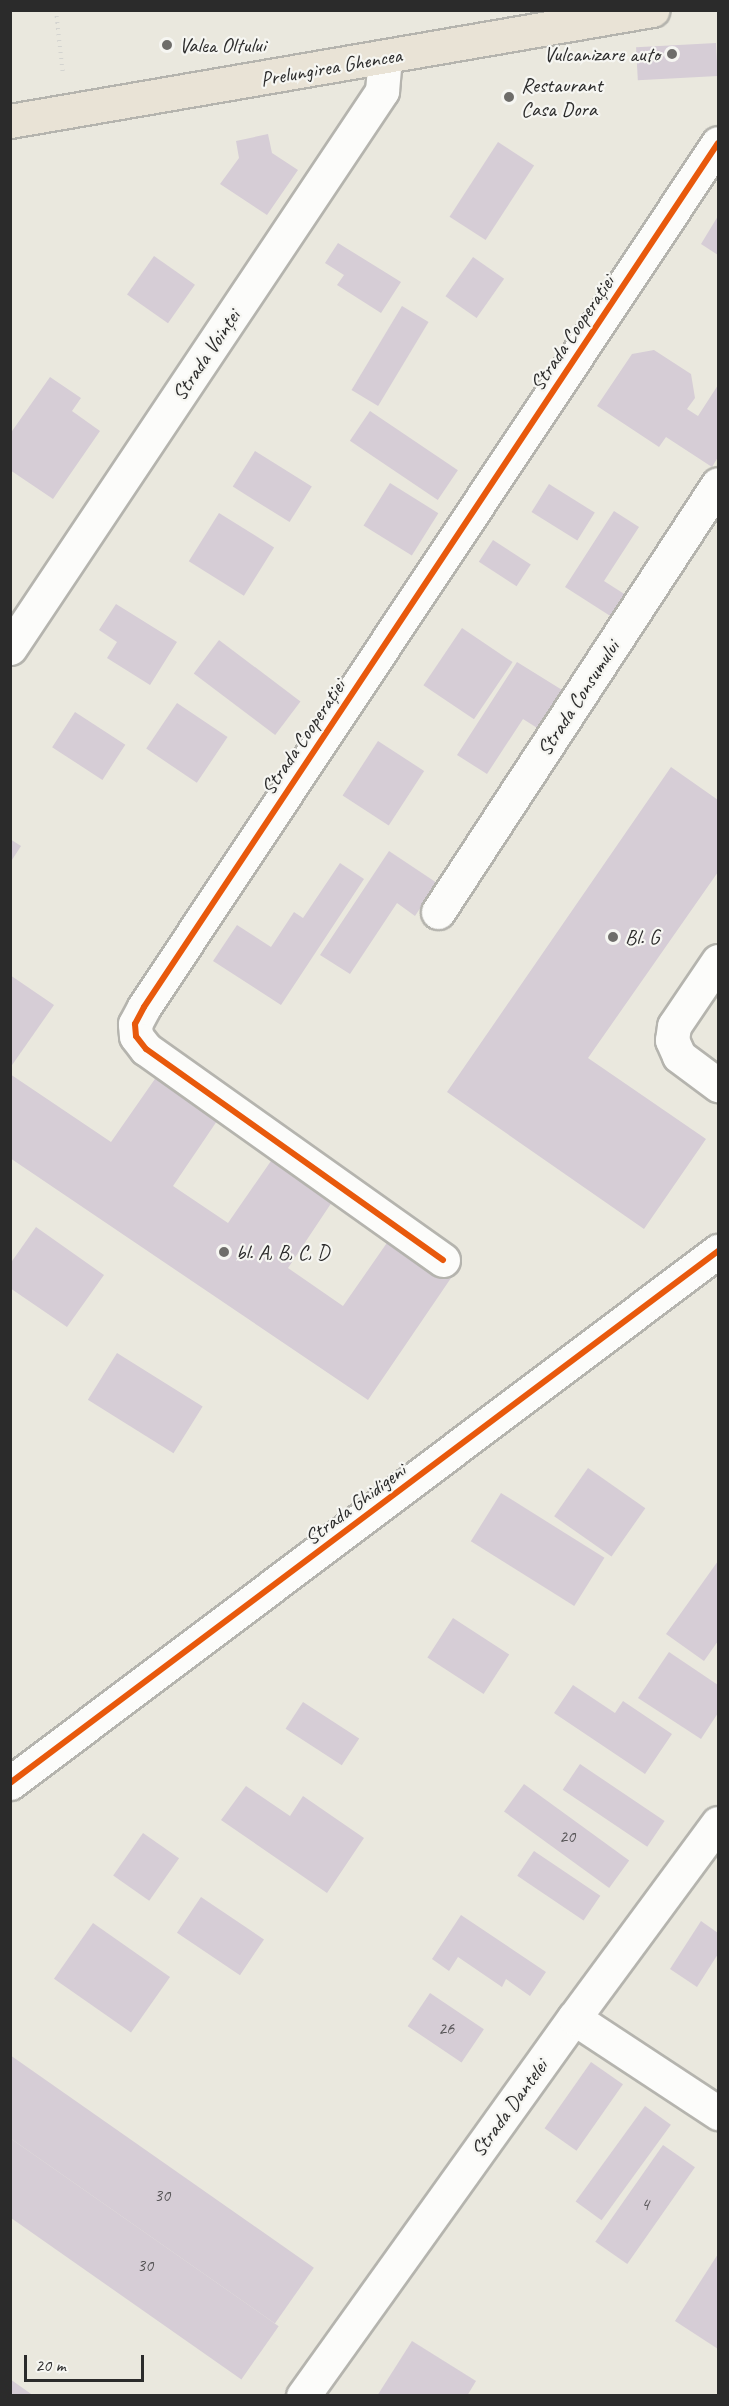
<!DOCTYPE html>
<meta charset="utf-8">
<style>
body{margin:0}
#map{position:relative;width:729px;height:2406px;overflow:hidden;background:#eae8de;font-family:Caveat,sans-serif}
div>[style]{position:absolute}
.building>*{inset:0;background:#d6cdd6;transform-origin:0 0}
.path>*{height:4px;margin-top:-2px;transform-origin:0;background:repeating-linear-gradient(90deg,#d4d4d0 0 1.5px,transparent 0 6px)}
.roads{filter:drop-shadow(2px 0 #b5b4ae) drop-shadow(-2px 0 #b5b4ae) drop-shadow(0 2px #b5b4ae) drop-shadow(0 -2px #b5b4ae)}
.minor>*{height:33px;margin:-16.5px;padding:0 16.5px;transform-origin:16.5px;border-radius:16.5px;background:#fcfcfa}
.major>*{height:33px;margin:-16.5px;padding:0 16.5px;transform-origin:16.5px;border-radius:16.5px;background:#e9e3d6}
.cycleway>*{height:6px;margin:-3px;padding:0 3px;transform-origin:3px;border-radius:3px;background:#e8590c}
.dots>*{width:16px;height:16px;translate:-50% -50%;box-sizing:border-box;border:3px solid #f6f6f2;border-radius:50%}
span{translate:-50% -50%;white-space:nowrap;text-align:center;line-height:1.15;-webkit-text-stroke:4.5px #f6f6f2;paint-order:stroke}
.number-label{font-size:18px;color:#565456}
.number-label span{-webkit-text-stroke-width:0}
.poi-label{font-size:21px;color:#2b2b2b}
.left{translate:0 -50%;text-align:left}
.right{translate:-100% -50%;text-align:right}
.street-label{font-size:21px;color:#2b2b2b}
.frame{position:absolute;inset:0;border:12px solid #2b2b2b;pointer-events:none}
.scale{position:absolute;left:24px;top:2355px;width:120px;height:27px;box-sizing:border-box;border:3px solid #2b2b2b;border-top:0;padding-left:8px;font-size:18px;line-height:21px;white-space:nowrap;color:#2b2b2b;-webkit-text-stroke:4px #f6f6f2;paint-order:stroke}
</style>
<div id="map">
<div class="building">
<i style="left:716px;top:43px;width:33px;height:80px;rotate:87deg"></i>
<i style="clip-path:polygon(268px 134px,272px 153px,298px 170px,267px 215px,220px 184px,239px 158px,236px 141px)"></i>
<i style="left:498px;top:142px;width:43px;height:89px;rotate:33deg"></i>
<i style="clip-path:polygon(718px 216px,718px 255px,701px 244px)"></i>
<i style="clip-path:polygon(338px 243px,401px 282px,381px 313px,337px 285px,344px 275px,325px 263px)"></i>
<i style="left:154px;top:256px;width:50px;height:47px;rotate:35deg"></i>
<i style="left:473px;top:257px;width:38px;height:48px;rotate:35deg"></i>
<i style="left:402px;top:306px;width:31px;height:98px;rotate:31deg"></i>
<i style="clip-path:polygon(654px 350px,691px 374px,695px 398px,687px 409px,698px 416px,718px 385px,718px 457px,712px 467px,666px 437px,659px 447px,597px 406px,632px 354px)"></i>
<i style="clip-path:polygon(50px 377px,81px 398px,72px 411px,100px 431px,53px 499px,10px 470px,10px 434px)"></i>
<i style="left:370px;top:411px;width:106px;height:36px;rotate:34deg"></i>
<i style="left:255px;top:451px;width:67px;height:42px;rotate:32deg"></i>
<i style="left:390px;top:483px;width:57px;height:50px;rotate:32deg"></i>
<i style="left:549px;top:484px;width:54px;height:33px;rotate:32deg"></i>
<i style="clip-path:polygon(614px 511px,639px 527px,604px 581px,629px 597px,615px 619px,565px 587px)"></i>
<i style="left:219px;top:513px;width:65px;height:57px;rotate:32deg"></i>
<i style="left:493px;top:540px;width:45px;height:26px;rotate:33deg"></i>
<i style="clip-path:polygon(116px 604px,177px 642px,150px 685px,107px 658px,117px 642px,99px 630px)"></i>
<i style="left:462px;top:628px;width:61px;height:69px;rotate:34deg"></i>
<i style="left:219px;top:640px;width:102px;height:42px;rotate:37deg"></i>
<i style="clip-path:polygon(517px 662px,567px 693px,542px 731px,523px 719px,487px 774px,457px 755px)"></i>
<i style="left:177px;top:703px;width:61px;height:55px;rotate:34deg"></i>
<i style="left:75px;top:712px;width:60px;height:42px;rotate:33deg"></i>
<i style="left:378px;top:741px;width:55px;height:65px;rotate:33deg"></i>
<i style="clip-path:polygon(671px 767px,718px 800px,718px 872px,588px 1058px,706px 1139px,644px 1229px,447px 1092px)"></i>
<i style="clip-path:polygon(10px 839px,21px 846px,10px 863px)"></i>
<i style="clip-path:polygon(389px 851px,437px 883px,415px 916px,397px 903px,350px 974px,320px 955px)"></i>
<i style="clip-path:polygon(340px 863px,364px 879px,281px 1005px,213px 961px,237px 925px,271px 947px,294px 912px,303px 918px)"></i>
<i style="clip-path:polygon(10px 975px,54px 1005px,10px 1068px)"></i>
<i style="clip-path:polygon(10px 1074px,111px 1142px,157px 1076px,219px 1118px,173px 1186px,228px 1223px,273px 1158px,334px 1199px,288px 1268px,343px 1306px,391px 1237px,451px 1278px,368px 1400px,10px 1158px)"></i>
<i style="clip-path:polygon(36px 1227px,104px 1275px,67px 1327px,10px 1288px,10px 1264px)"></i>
<i style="left:117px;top:1353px;width:101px;height:55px;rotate:32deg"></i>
<i style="left:588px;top:1468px;width:70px;height:59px;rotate:35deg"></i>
<i style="left:501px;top:1493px;width:122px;height:57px;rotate:32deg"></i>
<i style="clip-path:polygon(718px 1561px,718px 1641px,704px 1661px,666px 1634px)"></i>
<i style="left:453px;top:1618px;width:67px;height:47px;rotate:33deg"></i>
<i style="clip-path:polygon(669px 1652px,718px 1685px,718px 1713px,701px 1739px,638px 1698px)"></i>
<i style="clip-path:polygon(573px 1685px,615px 1713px,623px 1701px,672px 1734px,645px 1774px,554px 1713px)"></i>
<i style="left:303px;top:1702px;width:67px;height:32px;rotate:33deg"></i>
<i style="left:580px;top:1764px;width:102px;height:31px;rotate:34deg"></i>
<i style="left:524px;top:1784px;width:130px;height:34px;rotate:36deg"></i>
<i style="clip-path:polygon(246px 1786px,290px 1816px,303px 1796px,364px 1838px,327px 1893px,221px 1820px)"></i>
<i style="left:143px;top:1833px;width:44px;height:52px;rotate:35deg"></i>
<i style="left:534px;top:1851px;width:80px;height:30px;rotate:34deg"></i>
<i style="left:201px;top:1897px;width:76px;height:43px;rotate:34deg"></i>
<i style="clip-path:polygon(461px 1915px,546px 1972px,530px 1996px,506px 1979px,502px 1987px,458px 1957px,449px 1971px,432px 1959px)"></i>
<i style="clip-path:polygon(701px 1921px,718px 1933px,718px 1954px,697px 1987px,670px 1969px)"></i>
<i style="left:93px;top:1923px;width:94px;height:68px;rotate:35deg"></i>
<i style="left:430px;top:1993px;width:65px;height:40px;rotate:34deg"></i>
<i style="left:10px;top:2055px;width:371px;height:68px;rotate:35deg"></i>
<i style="left:591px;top:2062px;width:39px;height:81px;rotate:35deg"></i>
<i style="left:645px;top:2106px;width:32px;height:118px;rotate:36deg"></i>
<i style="left:10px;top:2138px;width:328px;height:65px;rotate:35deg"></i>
<i style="left:663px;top:2145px;width:39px;height:118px;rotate:35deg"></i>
<i style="clip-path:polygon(718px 2254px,718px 2349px,675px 2321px)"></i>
<i style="clip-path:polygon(412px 2341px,476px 2381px,467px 2396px,377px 2396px)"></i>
<i style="clip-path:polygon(10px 2379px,34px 2396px,10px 2396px)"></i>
</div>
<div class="path">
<i style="left:56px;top:10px;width:65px;rotate:83.9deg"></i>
</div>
<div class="roads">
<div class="minor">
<i style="left:10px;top:648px;width:670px;rotate:-56.26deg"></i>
<i style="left:382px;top:91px;width:34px;rotate:-85deg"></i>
<i style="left:438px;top:912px;width:511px;rotate:-56.81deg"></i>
<i style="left:718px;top:961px;width:78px;rotate:124.1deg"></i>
<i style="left:674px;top:1026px;width:14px;rotate:98deg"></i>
<i style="left:672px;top:1040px;width:17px;rotate:66deg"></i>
<i style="left:679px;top:1056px;width:49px;rotate:36.6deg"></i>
<i style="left:443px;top:1260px;width:364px;rotate:-144.6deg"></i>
<i style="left:146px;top:1049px;width:16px;rotate:-128deg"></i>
<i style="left:136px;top:1036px;width:12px;rotate:-95deg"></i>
<i style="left:135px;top:1024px;width:19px;rotate:-62deg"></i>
<i style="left:144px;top:1007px;width:1037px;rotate:-56.4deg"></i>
<i style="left:10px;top:1783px;width:886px;rotate:-36.92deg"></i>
<i style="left:574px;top:2018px;width:173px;rotate:33.4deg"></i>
<i style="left:303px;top:2396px;width:465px;rotate:-54.4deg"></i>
<i style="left:574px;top:2018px;width:242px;rotate:-53.6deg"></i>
</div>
<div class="major">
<i style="left:10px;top:121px;width:652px;rotate:-9.81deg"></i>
</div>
</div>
<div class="cycleway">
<i style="left:443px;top:1260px;width:364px;rotate:-144.6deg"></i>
<i style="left:146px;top:1049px;width:16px;rotate:-128deg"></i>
<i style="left:136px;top:1036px;width:12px;rotate:-95deg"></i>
<i style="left:135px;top:1024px;width:19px;rotate:-62deg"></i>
<i style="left:144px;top:1007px;width:1037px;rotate:-56.4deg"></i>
<i style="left:10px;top:1783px;width:886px;rotate:-36.92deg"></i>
</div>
<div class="dots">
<i style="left:167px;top:45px;background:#6e6d6a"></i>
<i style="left:672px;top:54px;background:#6e6d6a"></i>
<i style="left:509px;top:97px;background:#6e6d6a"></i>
<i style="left:613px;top:937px;background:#6e6d6a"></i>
<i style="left:224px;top:1252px;background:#6e6d6a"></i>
</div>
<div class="number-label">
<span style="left:567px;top:1836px">20</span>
<span style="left:446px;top:2028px">26</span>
<span style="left:162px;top:2195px">30</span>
<span style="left:645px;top:2204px">4</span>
<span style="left:145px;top:2265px">30</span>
</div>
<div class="poi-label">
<span class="left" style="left:179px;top:45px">Valea Oltului</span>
<span class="right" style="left:660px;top:54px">Vulcanizare auto</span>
<span class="left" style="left:521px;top:97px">Restaurant<br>Casa Dora</span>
<span class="left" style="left:625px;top:937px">Bl. G</span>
<span class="left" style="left:236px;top:1252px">bl. A, B, C, D</span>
</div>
<div class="street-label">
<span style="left:331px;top:67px;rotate:-10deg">Prelungirea Ghencea</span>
<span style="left:572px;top:333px;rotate:-56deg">Strada Cooperației</span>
<span style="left:206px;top:355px;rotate:-56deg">Strada Voinței</span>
<span style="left:578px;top:698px;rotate:-57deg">Strada Consumului</span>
<span style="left:303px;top:737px;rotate:-56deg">Strada Cooperației</span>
<span style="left:355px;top:1504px;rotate:-37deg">Strada Ghidigeni</span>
<span style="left:509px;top:2108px;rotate:-54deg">Strada Dantelei</span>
</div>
<div class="frame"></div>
<div class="scale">20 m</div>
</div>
